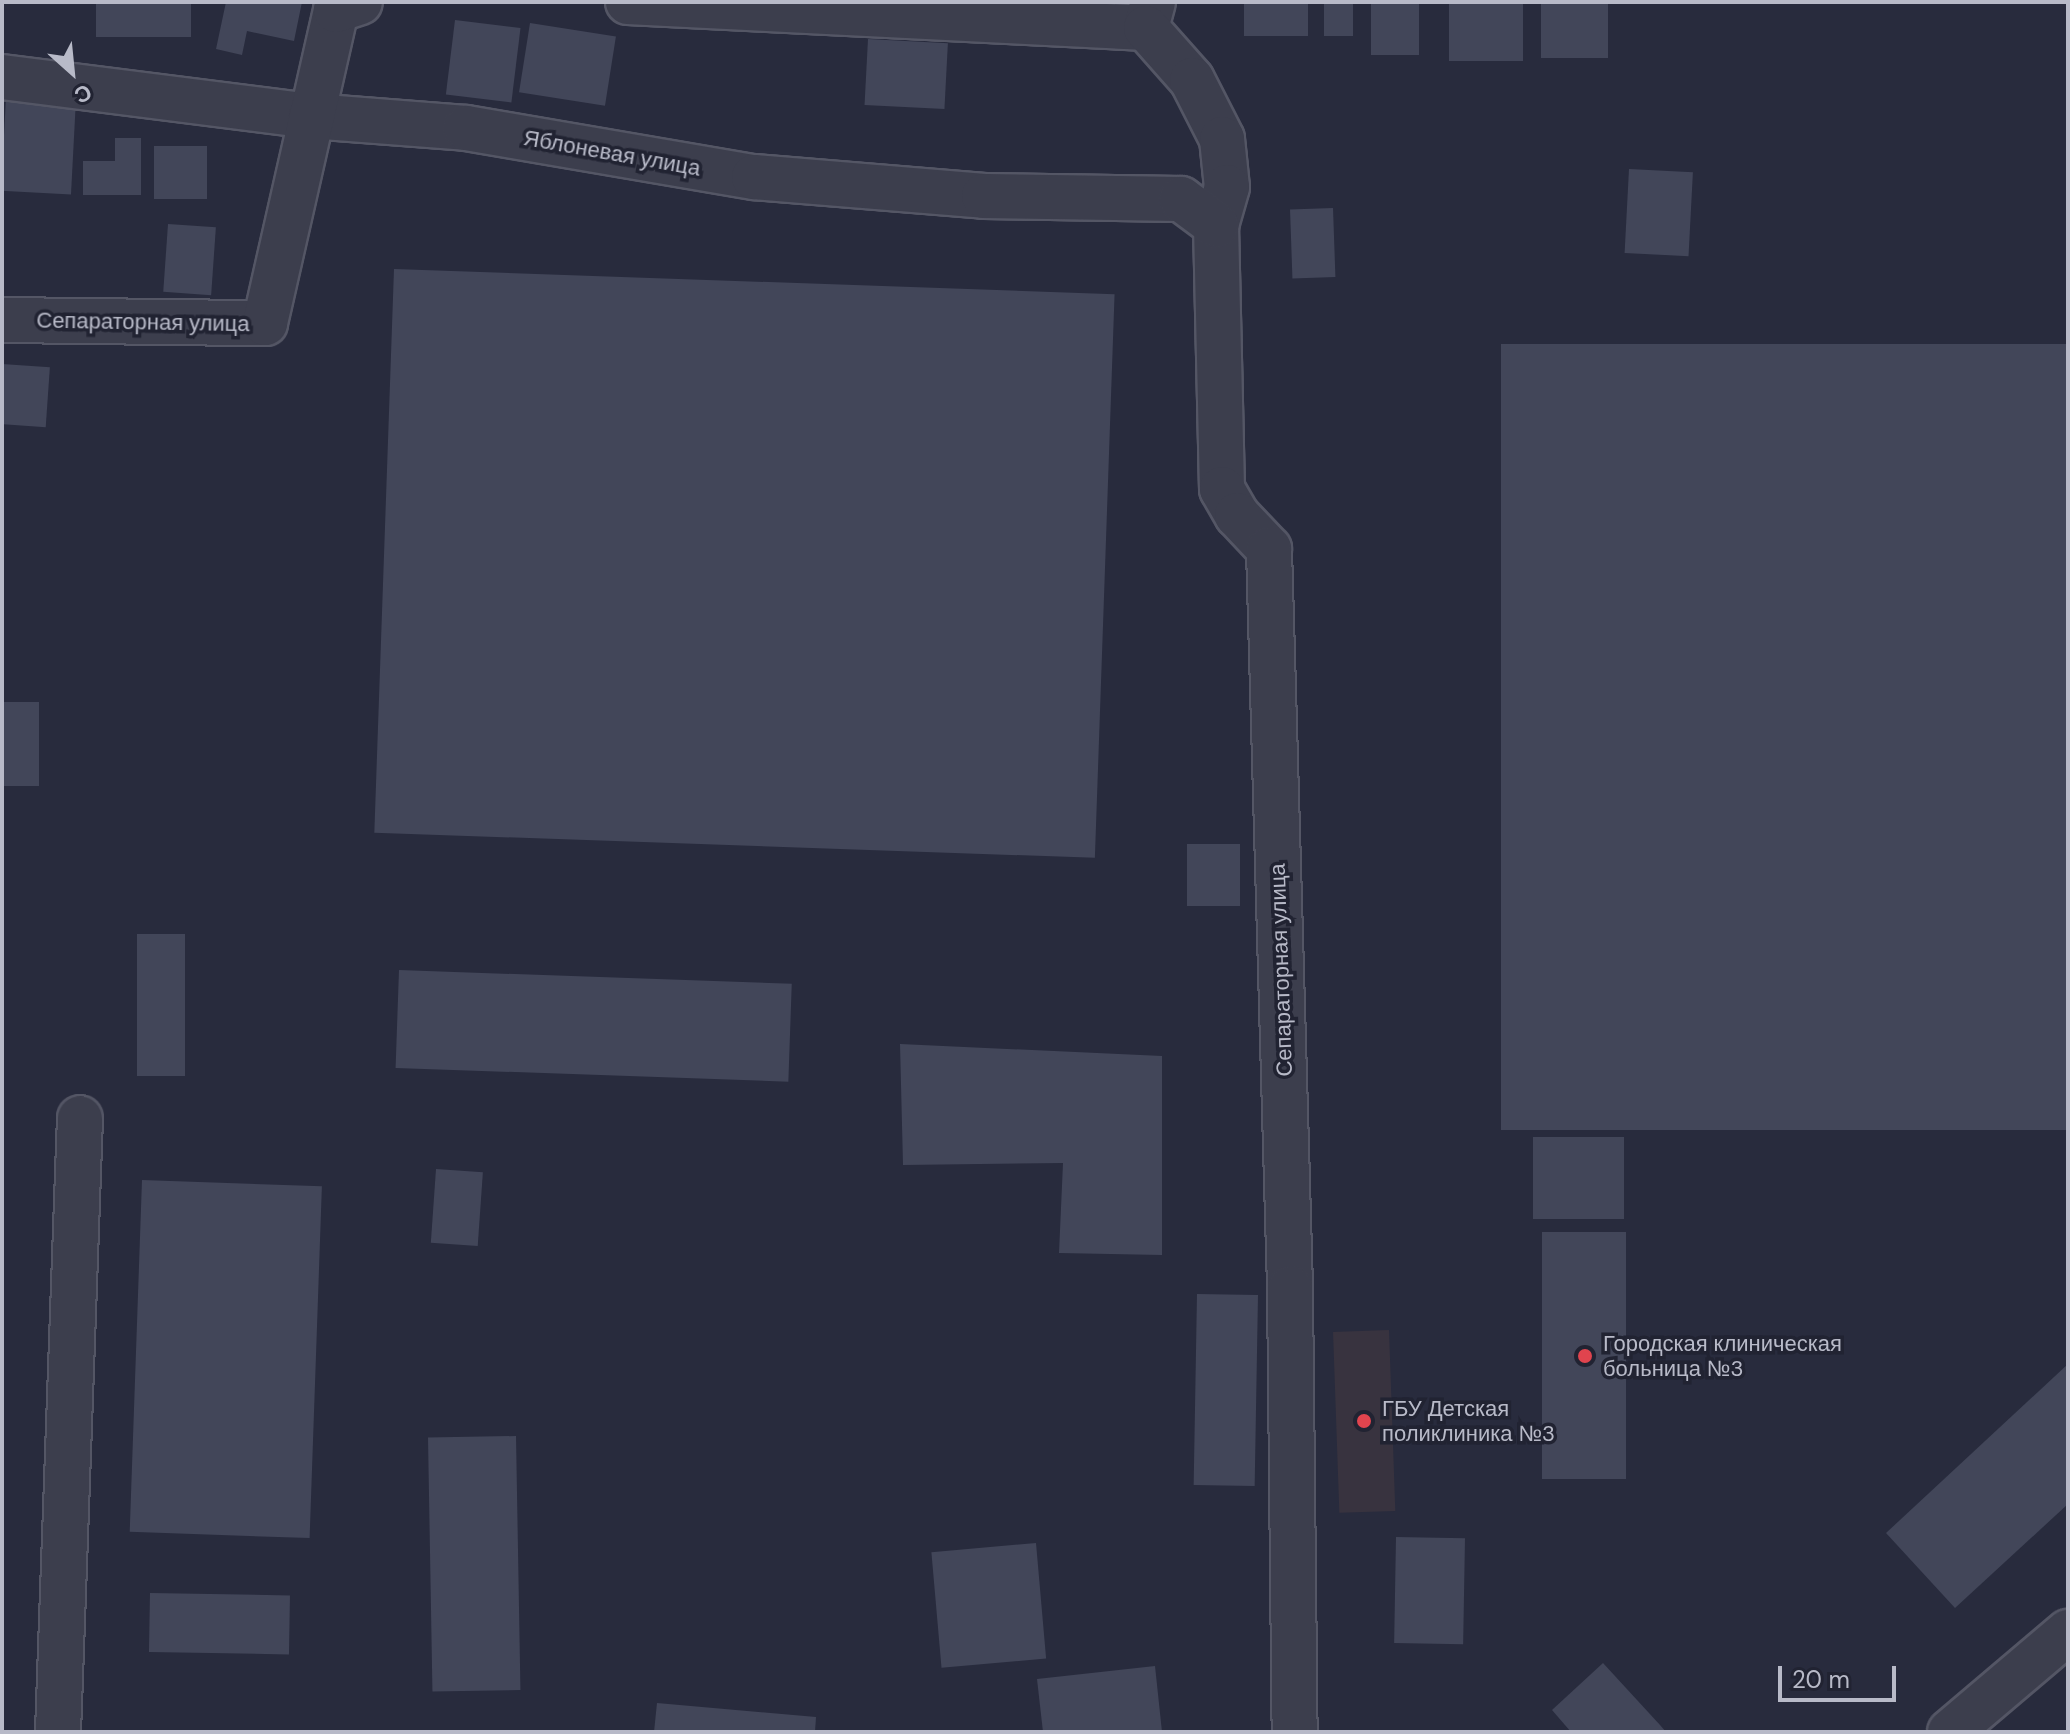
<!DOCTYPE html>
<meta charset="utf-8">
<style>
body{margin:0}
#map{position:relative;width:2070px;height:1734px;overflow:hidden;background:#282b3d;font-family:"DM Sans",sans-serif}
div>[style]{position:absolute}
.medical>*{inset:0;background:#38333f;transform-origin:0 0}
.building>*{inset:0;background:#424659;transform-origin:0 0}
.roads{filter:drop-shadow(2px 0 #545665) drop-shadow(-2px 0 #545665) drop-shadow(0 2px #545665) drop-shadow(0 -2px #545665)}
.minor>*{height:44px;margin:-22px;padding:0 22px;transform-origin:22px;border-radius:22px;background:#3c3e4d}
.dots>*{width:22px;height:22px;translate:-50% -50%;box-sizing:border-box;border:4px solid #212332;border-radius:50%}
span{translate:-50% -50%;white-space:nowrap;text-align:center;line-height:1.15;-webkit-text-stroke:7px #212332;paint-order:stroke}
.street-label{font-size:22px;color:#b8bac8}
.poi-label{font-size:22px;color:#b8bac8}
.left{translate:0 -50%;text-align:left}
.frame{position:absolute;inset:0;border:4px solid #b8bac8;pointer-events:none}
.north{position:absolute;left:32px;top:32px;width:80px;height:80px;-webkit-text-stroke:6px #212332;paint-order:stroke;rotate:153deg;font-size:22px;font-weight:700;line-height:32px;text-align:center;color:#b8bac8}
.north::after{content:'';display:block;margin:auto;width:28px;height:36px;background:#b8bac8;clip-path:polygon(50% 0,100% 100%,50% 72%,0 100%)}
.scale{position:absolute;left:1778px;top:1666px;width:118px;height:36px;box-sizing:border-box;border:4px solid #b8bac8;border-top:0;padding-left:10px;font-size:24px;line-height:28px;white-space:nowrap;color:#b8bac8;-webkit-text-stroke:6px #212332;paint-order:stroke}
</style>
<div id="map">
<div class="medical">
<div style="left:1389px;top:1330px;width:181px;height:56px;rotate:88deg"></div>
</div>
<div class="building">
<div style="left:96px;top:2px;width:95px;height:35px"></div>
<div style="clip-path:polygon(226px 2px,302px 2px,294px 41px,247px 31px,242px 55px,216px 49px)"></div>
<div style="left:1244px;top:2px;width:64px;height:34px"></div>
<div style="left:1324px;top:2px;width:29px;height:34px"></div>
<div style="left:1371px;top:2px;width:48px;height:53px"></div>
<div style="left:1449px;top:2px;width:74px;height:59px"></div>
<div style="left:1541px;top:2px;width:67px;height:56px"></div>
<div style="left:455px;top:20px;width:66px;height:75px;rotate:7deg"></div>
<div style="left:530px;top:23px;width:87px;height:70px;rotate:9deg"></div>
<div style="left:868px;top:39px;width:80px;height:66px;rotate:3deg"></div>
<div style="left:6px;top:97px;width:70px;height:94px;rotate:3deg"></div>
<div style="clip-path:polygon(115px 138px,141px 138px,141px 195px,83px 195px,83px 161px,115px 161px)"></div>
<div style="left:154px;top:146px;width:53px;height:53px"></div>
<div style="left:1629px;top:169px;width:64px;height:84px;rotate:3deg"></div>
<div style="left:1333px;top:208px;width:69px;height:43px;rotate:88deg"></div>
<div style="left:168px;top:224px;width:48px;height:68px;rotate:4deg"></div>
<div style="left:394px;top:269px;width:721px;height:564px;rotate:2deg"></div>
<div style="left:2068px;top:344px;width:786px;height:567px;rotate:90deg"></div>
<div style="left:2px;top:364px;width:48px;height:60px;rotate:4deg"></div>
<div style="left:2px;top:702px;width:37px;height:84px"></div>
<div style="left:1240px;top:844px;width:62px;height:53px;rotate:90deg"></div>
<div style="left:137px;top:934px;width:48px;height:142px"></div>
<div style="left:399px;top:970px;width:393px;height:98px;rotate:2deg"></div>
<div style="clip-path:polygon(900px 1044px,1162px 1056px,1162px 1255px,1059px 1253px,1063px 1163px,903px 1165px)"></div>
<div style="left:1533px;top:1137px;width:91px;height:82px"></div>
<div style="left:436px;top:1169px;width:47px;height:74px;rotate:4deg"></div>
<div style="left:142px;top:1180px;width:180px;height:352px;rotate:2deg"></div>
<div style="left:1626px;top:1232px;width:247px;height:84px;rotate:90deg"></div>
<div style="left:1197px;top:1294px;width:61px;height:191px;rotate:1deg"></div>
<div style="clip-path:polygon(2068px 1364px,2068px 1504px,1955px 1608px,1886px 1533px)"></div>
<div style="left:516px;top:1436px;width:254px;height:88px;rotate:89deg"></div>
<div style="left:1396px;top:1537px;width:69px;height:106px;rotate:1deg"></div>
<div style="left:1036px;top:1543px;width:116px;height:105px;rotate:85deg"></div>
<div style="left:150px;top:1593px;width:140px;height:59px;rotate:1deg"></div>
<div style="clip-path:polygon(1603px 1663px,1660px 1725px,1666px 1732px,1571px 1732px,1552px 1710px)"></div>
<div style="clip-path:polygon(1155px 1666px,1162px 1732px,1043px 1732px,1037px 1679px)"></div>
<div style="clip-path:polygon(657px 1703px,816px 1717px,815px 1732px,654px 1732px)"></div>
</div>
<div class="roads">
<div class="minor">
<div style="left:628px;top:2px;width:519px;rotate:2.87deg"></div>
<div style="left:1146px;top:28px;width:27px;rotate:-75deg"></div>
<div style="left:1146px;top:28px;width:69px;rotate:48.5deg"></div>
<div style="left:1192px;top:80px;width:66px;rotate:63deg"></div>
<div style="left:1222px;top:139px;width:48px;rotate:84.1deg"></div>
<div style="left:1227px;top:187px;width:40px;rotate:106deg"></div>
<div style="left:1216px;top:225px;width:264px;rotate:88.7deg"></div>
<div style="left:1222px;top:489px;width:30px;rotate:60deg"></div>
<div style="left:1237px;top:515px;width:47px;rotate:46.7deg"></div>
<div style="left:1269px;top:549px;width:739px;rotate:88.37deg"></div>
<div style="left:1290px;top:1288px;width:444px;rotate:89.4deg"></div>
<div style="left:2px;top:77px;width:311px;rotate:7.2deg"></div>
<div style="left:311px;top:116px;width:155px;rotate:4.4deg"></div>
<div style="left:466px;top:128px;width:292px;rotate:9.7deg"></div>
<div style="left:754px;top:177px;width:231px;rotate:4.7deg"></div>
<div style="left:984px;top:196px;width:197px;rotate:0.9deg"></div>
<div style="left:1181px;top:199px;width:44px;rotate:36.6deg"></div>
<div style="left:2px;top:320px;width:263px;rotate:0.7deg"></div>
<div style="left:265px;top:323px;width:321px;rotate:-77.2deg"></div>
<div style="left:336px;top:10px;width:25px;rotate:-18deg"></div>
<div style="left:58px;top:1732px;width:614px;rotate:-87.95deg"></div>
<div style="left:1950px;top:1732px;width:155px;rotate:-40.3deg"></div>
</div>
</div>
<div class="dots">
<div style="left:1585px;top:1356px;background:#e0444e"></div>
<div style="left:1364px;top:1421px;background:#e0444e"></div>
</div>
<div class="street-label">
<span style="left:612px;top:153px;rotate:10deg">Яблоневая улица</span>
<span style="left:143px;top:322px;rotate:1deg">Сепараторная улица</span>
<span style="left:1281px;top:970px;rotate:-92deg">Сепараторная улица</span>
</div>
<div class="poi-label">
<span class="left" style="left:1603px;top:1356px">Городская клиническая<br>больница №3</span>
<span class="left" style="left:1382px;top:1421px">ГБУ Детская<br>поликлиника №3</span>
</div>
<div class="frame"></div>
<div class="north">С</div>
<div class="scale">20 m</div>
</div>
